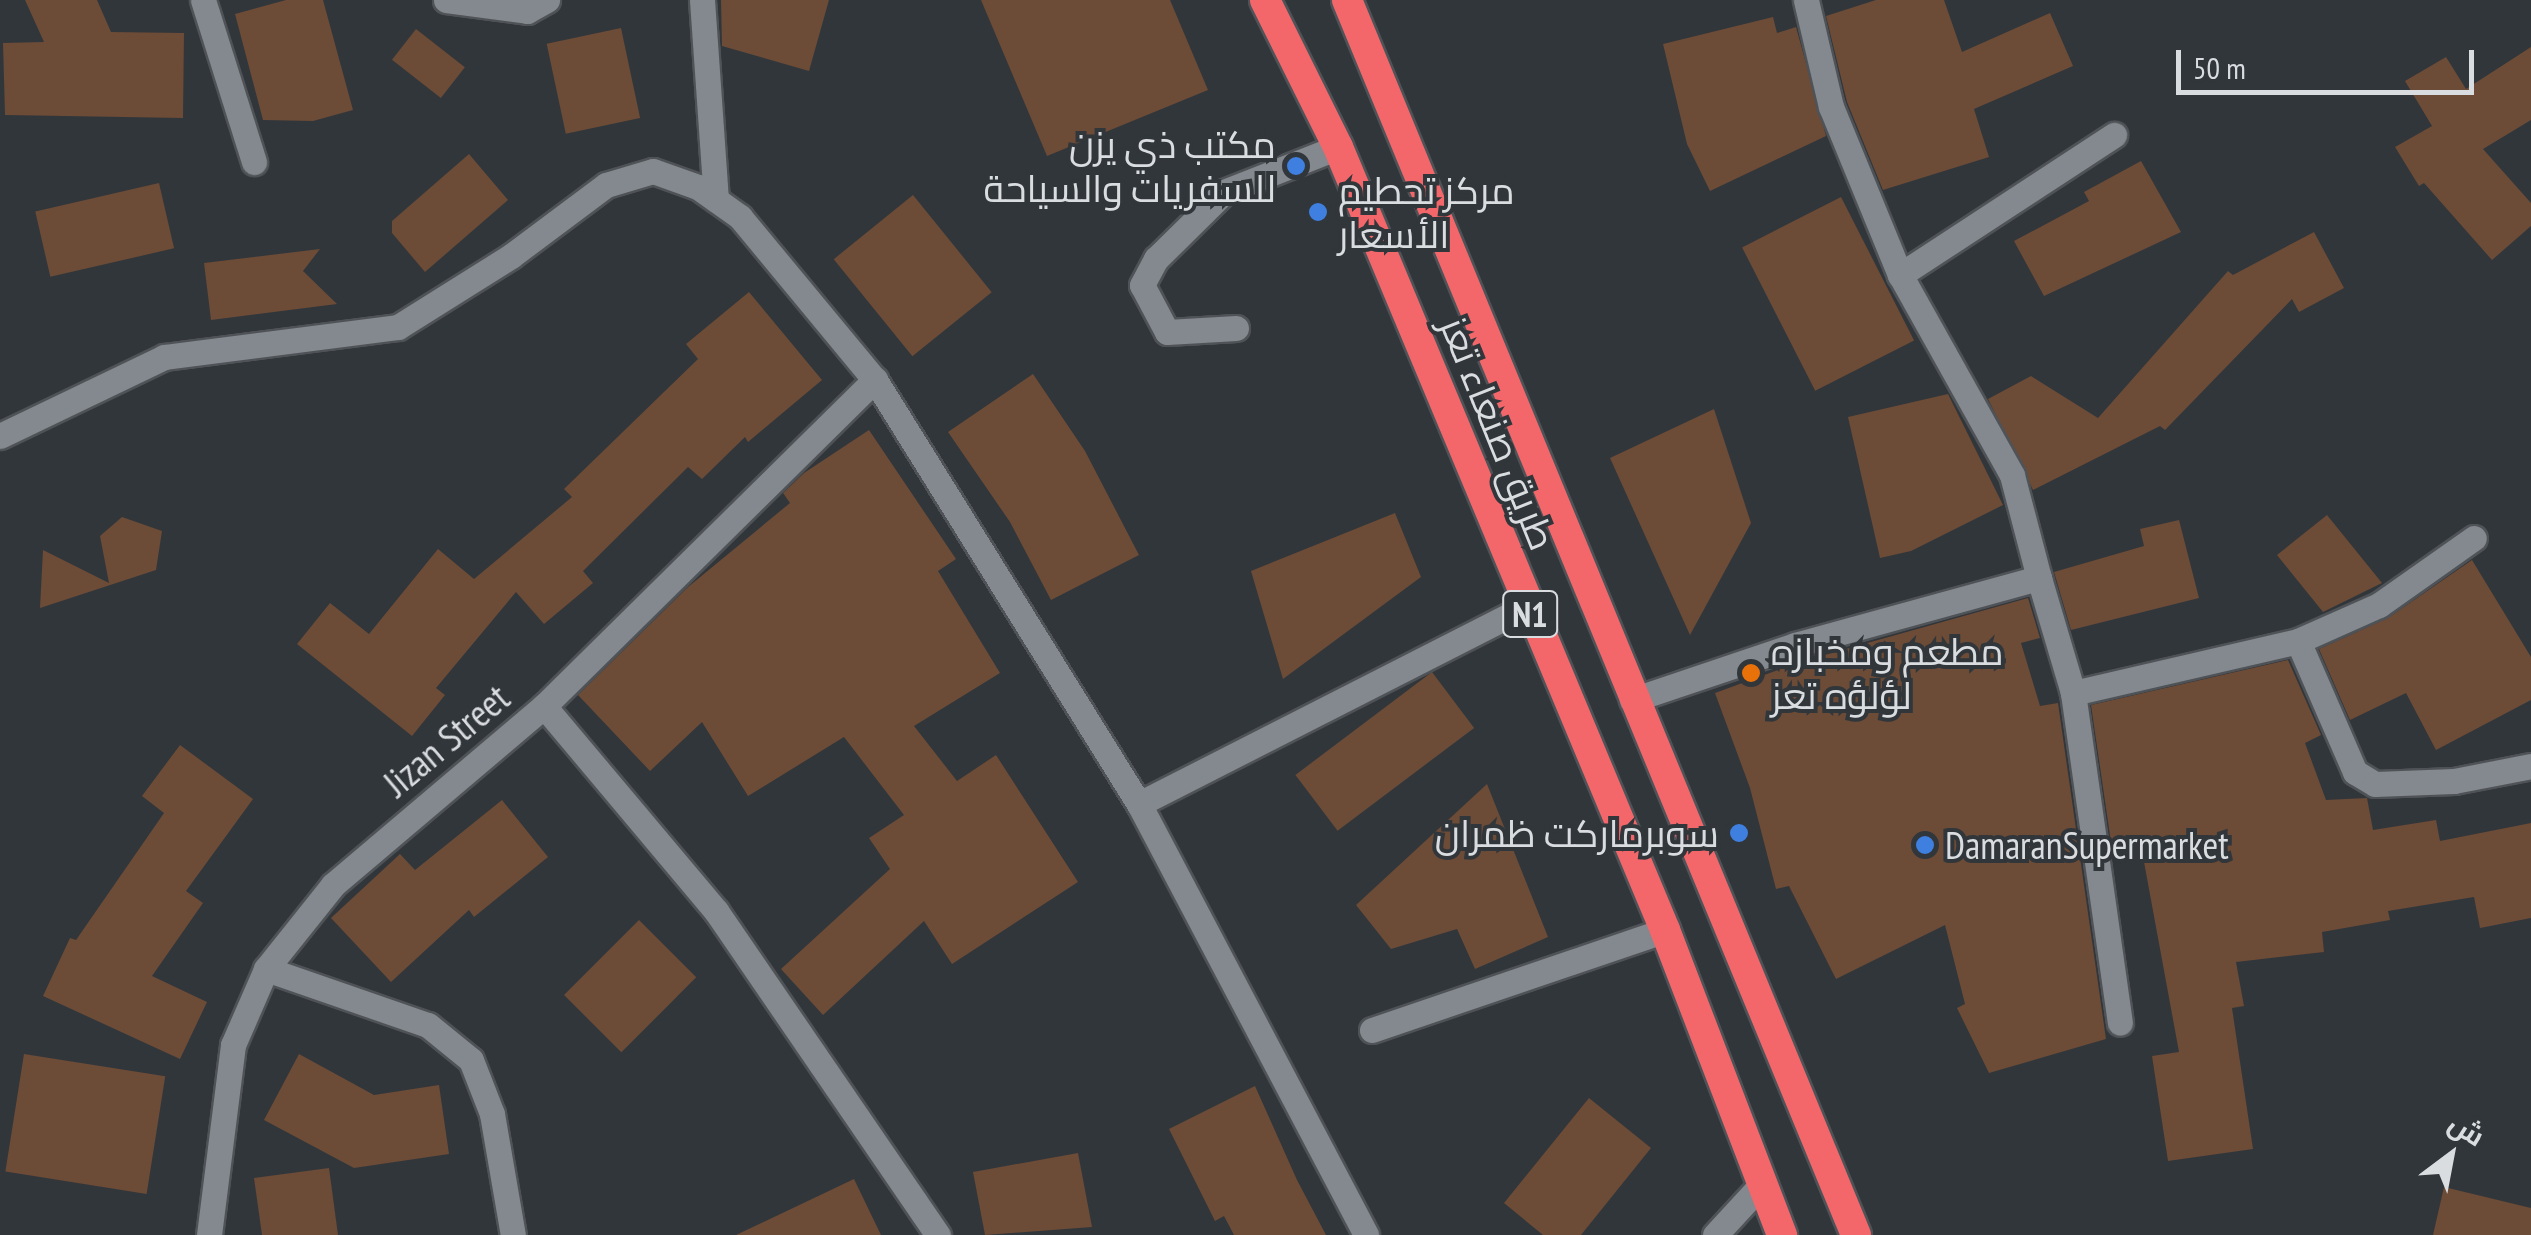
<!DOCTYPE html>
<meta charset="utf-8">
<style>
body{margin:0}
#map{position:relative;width:2531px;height:1235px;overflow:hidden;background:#31363b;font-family:"PT Sans Narrow",Cairo,sans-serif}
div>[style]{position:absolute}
.building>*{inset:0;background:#6c4b37;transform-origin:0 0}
.roads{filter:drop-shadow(2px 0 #4f5357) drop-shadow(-2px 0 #4f5357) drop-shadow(0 2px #4f5357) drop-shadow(0 -2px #4f5357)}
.minor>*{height:25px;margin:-12.5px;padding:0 12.5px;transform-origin:12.5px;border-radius:12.5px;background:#83898e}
.highway>*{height:30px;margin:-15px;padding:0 15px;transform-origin:15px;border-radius:15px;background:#f3676b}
.dots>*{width:28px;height:28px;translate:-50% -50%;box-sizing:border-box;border:5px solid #31363b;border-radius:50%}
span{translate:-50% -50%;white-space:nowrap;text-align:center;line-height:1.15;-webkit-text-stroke:8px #31363b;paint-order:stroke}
.shield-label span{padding:2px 8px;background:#31363b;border:2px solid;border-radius:8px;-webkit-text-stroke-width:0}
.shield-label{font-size:35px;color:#dadde0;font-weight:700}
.poi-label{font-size:38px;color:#dadde0}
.right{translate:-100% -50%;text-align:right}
.left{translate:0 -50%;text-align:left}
.street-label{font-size:38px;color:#dadde0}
.north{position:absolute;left:2401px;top:1105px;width:100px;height:100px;-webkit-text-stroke:8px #31363b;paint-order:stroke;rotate:32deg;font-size:28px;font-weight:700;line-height:40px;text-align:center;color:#dadde0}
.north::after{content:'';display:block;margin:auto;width:35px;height:45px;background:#dadde0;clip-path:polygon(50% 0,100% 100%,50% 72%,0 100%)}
.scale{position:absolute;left:2176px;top:50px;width:298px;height:45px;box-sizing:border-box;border:5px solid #dadde0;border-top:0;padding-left:12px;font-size:30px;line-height:35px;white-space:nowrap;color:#dadde0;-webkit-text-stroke:8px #31363b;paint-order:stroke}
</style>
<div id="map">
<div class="building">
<div style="clip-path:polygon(25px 0,97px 0,111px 32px,184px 33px,183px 118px,5px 115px,3px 43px,44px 42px)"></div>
<div style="clip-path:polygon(286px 0,323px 0,353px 110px,313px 121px,263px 120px,235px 14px)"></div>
<div style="clip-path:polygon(721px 0,829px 0,809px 71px,722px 46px)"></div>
<div style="clip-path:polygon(981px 0,1170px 0,1208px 90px,1047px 156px)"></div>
<div style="clip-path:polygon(1876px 0,1944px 0,1962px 52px,2050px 13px,2073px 66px,1974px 109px,1989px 157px,1883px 190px,1847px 102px,1826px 16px)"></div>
<div style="clip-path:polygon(1773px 17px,1777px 33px,1796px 27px,1826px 136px,1710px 191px,1687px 144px,1663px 44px)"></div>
<div style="left:621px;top:28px;width:92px;height:76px;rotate:78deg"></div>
<div style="left:416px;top:29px;width:62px;height:39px;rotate:38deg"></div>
<div style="clip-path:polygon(2531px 47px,2531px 120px,2483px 149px,2531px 203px,2531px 226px,2492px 260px,2424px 183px,2419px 186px,2395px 147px,2432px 126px,2405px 81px,2446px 57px,2466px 89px)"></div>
<div style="clip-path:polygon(469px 154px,508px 200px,425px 272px,392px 233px,392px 221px)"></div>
<div style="clip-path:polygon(2141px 161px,2181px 232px,2044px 296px,2014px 241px,2089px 201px,2084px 192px)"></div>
<div style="left:159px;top:183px;width:67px;height:127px;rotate:77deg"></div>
<div style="left:913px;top:195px;width:125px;height:102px;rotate:51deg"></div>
<div style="left:1841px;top:197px;width:161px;height:111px;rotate:63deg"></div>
<div style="clip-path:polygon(2314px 232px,2344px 288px,2299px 312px,2292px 299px,2165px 430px,2160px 426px,2033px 490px,1988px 399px,2031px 376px,2098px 418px,2228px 271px,2233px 275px)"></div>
<div style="clip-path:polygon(320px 249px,303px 271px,337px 304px,211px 320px,204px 263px)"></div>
<div style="clip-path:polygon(749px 292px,822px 380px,748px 442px,745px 437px,702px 479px,688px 467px,583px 571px,593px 583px,544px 624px,516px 592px,436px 688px,445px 695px,412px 736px,297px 644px,330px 603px,369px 634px,438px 549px,474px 579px,572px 497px,564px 489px,698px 359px,686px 344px)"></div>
<div style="clip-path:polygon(1033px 374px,1085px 451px,1139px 555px,1051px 600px,1010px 522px,948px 432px)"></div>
<div style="clip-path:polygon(1948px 394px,2003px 505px,1911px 551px,1880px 558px,1848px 417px)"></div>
<div style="clip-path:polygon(1714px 409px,1751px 523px,1690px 635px,1610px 458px)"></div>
<div style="clip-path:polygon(869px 430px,956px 559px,938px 571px,1000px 673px,914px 726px,957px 781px,996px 755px,1078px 882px,952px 964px,924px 921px,823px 1015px,781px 969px,890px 869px,869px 838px,904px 815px,844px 737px,748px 796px,702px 722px,650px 771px,578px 695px,688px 587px,790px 503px,783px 493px,804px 473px)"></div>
<div style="clip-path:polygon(1395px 513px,1421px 577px,1283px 679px,1251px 571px)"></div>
<div style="clip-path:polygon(2327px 515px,2382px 583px,2323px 612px,2277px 555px)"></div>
<div style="clip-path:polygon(122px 517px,162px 531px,156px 570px,40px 608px,43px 550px,109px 583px,100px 536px)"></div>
<div style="clip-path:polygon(2179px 520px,2199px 598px,2071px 630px,2054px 572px,2144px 546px,2140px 529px)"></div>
<div style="clip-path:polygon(2472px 560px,2531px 657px,2531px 700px,2436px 750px,2406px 693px,2350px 720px,2319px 649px,2388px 618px)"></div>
<div style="clip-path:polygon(2028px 598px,2040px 638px,2021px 643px,2040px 706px,2058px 703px,2106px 1039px,1989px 1073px,1957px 1008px,1965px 1004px,1945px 925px,1836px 979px,1789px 886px,1776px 889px,1750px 788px,1715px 693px,1803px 661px)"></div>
<div style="clip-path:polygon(2288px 660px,2321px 735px,2305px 743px,2326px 800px,2367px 798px,2373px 830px,2436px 820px,2440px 841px,2531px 823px,2531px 918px,2480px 928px,2474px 897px,2388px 911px,2390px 920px,2322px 932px,2324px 952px,2236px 962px,2244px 1006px,2232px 1008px,2253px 1149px,2168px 1161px,2152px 1056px,2179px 1052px,2142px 851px,2113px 856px,2091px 705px)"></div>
<div style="left:1432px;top:672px;width:70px;height:171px;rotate:53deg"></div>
<div style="clip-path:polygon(180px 745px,253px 799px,186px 891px,203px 903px,152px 976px,207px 1002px,180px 1059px,43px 996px,70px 938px,76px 940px,164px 813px,142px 796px)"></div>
<div style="clip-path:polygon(1487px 784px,1548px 937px,1475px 969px,1457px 929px,1391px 949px,1356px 905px)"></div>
<div style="clip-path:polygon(502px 800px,548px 857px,474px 917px,469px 910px,391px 982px,331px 918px,400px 854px,415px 870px)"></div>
<div style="left:639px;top:920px;width:81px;height:106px;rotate:45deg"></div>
<div style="left:24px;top:1054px;width:143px;height:119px;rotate:9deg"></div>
<div style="clip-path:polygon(299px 1054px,374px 1095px,439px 1085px,449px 1154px,354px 1168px,264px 1120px)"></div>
<div style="clip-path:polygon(1255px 1086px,1297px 1180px,1326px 1235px,1234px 1235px,1224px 1216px,1215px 1221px,1169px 1129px)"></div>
<div style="clip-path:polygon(1589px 1098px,1651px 1148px,1581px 1235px,1543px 1235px,1504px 1203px)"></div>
<div style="clip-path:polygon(1078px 1153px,1092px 1227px,985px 1235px,973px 1172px)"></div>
<div style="clip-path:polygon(329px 1168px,338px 1235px,262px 1235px,254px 1178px)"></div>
<div style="clip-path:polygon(854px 1179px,881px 1235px,736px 1235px)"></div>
<div style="clip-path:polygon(2444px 1187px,2531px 1208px,2531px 1235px,2433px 1235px)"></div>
</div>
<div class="roads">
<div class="minor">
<div style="left:203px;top:0;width:170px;rotate:72.5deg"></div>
<div style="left:446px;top:0;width:82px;rotate:7.7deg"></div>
<div style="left:527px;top:11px;width:23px;rotate:-29deg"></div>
<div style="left:702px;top:0;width:200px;rotate:86deg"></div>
<div style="left:1900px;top:275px;width:256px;rotate:-33.2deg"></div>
<div style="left:1236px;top:328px;width:69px;rotate:176.7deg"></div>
<div style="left:1167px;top:332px;width:53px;rotate:-118deg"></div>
<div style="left:1142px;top:285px;width:30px;rotate:-62deg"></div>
<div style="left:1156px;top:259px;width:95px;rotate:-44.6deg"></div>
<div style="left:1224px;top:192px;width:123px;rotate:-21.5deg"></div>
<div style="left:0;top:436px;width:182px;rotate:-25.7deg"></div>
<div style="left:164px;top:357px;width:236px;rotate:-7.3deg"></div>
<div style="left:398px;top:327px;width:133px;rotate:-32.1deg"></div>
<div style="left:511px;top:256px;width:119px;rotate:-36.8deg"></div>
<div style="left:606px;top:185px;width:49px;rotate:-16.6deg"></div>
<div style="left:653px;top:171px;width:48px;rotate:19.6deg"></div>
<div style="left:698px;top:187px;width:52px;rotate:35.5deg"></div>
<div style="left:740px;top:217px;width:212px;rotate:50.4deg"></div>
<div style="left:875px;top:380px;width:499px;rotate:58.1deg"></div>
<div style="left:1139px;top:804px;width:487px;rotate:62.2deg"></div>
<div style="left:2039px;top:578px;width:120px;rotate:73.5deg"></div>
<div style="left:2073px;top:693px;width:333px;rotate:81.9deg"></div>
<div style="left:2298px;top:641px;width:143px;rotate:66.5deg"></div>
<div style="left:2355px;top:772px;width:23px;rotate:31deg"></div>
<div style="left:2375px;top:784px;width:79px;rotate:-2.2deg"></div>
<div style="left:2454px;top:781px;width:78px;rotate:-11deg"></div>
<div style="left:2073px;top:693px;width:231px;rotate:-13deg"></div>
<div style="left:2298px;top:641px;width:89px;rotate:-24deg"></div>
<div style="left:2379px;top:605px;width:116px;rotate:-35.2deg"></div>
<div style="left:1632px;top:700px;width:172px;rotate:-18.6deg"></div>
<div style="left:1795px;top:645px;width:253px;rotate:-15.4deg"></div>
<div style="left:2039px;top:578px;width:106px;rotate:-104.7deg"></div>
<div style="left:2012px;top:475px;width:229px;rotate:-119.2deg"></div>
<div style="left:1900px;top:275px;width:182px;rotate:-112.3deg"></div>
<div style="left:1831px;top:107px;width:110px;rotate:-103.2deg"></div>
<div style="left:544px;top:706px;width:268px;rotate:50deg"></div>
<div style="left:716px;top:911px;width:393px;rotate:55.6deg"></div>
<div style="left:1139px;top:804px;width:436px;rotate:-27deg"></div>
<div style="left:266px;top:969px;width:171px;rotate:19.1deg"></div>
<div style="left:428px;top:1025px;width:55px;rotate:39.1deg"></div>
<div style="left:471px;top:1060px;width:58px;rotate:68.7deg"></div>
<div style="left:492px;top:1114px;width:123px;rotate:80.2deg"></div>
<div style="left:1372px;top:1030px;width:310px;rotate:-18.8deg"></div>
<div style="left:209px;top:1235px;width:192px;rotate:-82.8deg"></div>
<div style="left:233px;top:1045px;width:83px;rotate:-66.5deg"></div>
<div style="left:266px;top:969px;width:107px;rotate:-51.4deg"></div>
<div style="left:333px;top:885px;width:277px;rotate:-40.3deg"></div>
<div style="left:544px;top:706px;width:465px;rotate:-44.6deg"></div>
<div style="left:1715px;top:1235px;width:67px;rotate:-47.4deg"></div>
</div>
<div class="highway">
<div style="left:1265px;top:0;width:164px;rotate:63.6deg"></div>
<div style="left:1338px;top:147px;width:849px;rotate:67.33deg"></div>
<div style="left:1665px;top:930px;width:327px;rotate:69deg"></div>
<div style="left:1347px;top:0;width:1336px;rotate:67.6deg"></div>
</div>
</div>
<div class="dots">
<div style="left:1296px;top:166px;background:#3f7fe0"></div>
<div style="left:1318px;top:212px;background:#3f7fe0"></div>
<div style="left:1751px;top:673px;background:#e8710a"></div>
<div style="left:1739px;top:833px;background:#3f7fe0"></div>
<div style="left:1925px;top:845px;background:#3f7fe0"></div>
</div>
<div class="shield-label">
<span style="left:1530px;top:614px">N1</span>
</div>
<div class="poi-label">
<span class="right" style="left:1276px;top:166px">مكتب ذي يزن<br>للسفريات والسياحة</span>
<span class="left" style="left:1338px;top:212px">مركز تحطيم<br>الأسعار</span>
<span class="left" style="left:1771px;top:673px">مطعم ومخبازه<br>لؤلؤه تعز</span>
<span class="right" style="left:1719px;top:833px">سوبرماركت ظمران</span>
<span class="left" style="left:1945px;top:845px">DamaranSupermarket</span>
</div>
<div class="street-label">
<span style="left:1499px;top:433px;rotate:68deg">طريق صنعاء تعز</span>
<span style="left:446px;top:740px;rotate:-40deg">Jizan Street</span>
</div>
<div class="north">ش</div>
<div class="scale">50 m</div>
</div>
